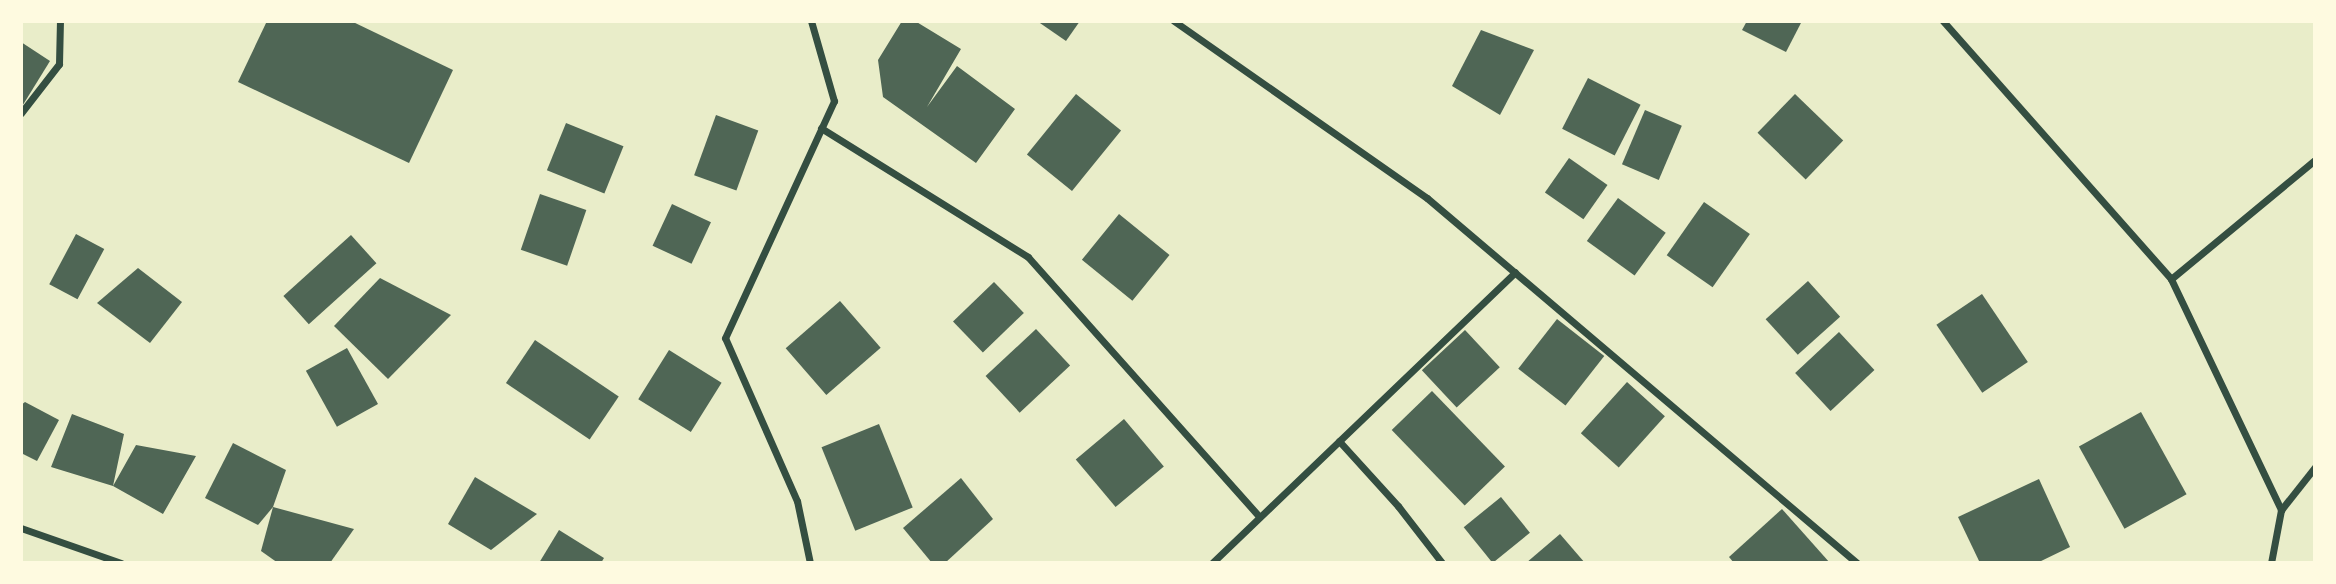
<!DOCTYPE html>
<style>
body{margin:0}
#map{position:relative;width:2336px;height:584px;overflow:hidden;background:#e9edc9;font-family:"Work Sans",sans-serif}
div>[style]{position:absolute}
.building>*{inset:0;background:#4f6655;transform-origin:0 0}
.minor>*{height:7px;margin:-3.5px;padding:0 3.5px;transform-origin:3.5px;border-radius:3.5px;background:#344e41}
span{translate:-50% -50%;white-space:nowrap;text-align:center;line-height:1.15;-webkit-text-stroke:6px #fefae0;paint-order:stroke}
.frame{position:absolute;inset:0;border:23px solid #fefae0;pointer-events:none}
</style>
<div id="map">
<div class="building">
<div style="clip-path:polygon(267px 21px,351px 21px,453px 70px,409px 163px,238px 82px)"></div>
<div style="clip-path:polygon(902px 21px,915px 21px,961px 49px,927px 107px,957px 66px,1015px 109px,976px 163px,883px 97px,878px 60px)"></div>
<div style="clip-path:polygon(1037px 21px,1080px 21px,1066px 41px)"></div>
<div style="clip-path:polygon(1747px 21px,1802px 21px,1786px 52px,1742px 30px)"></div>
<div style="clip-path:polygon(1481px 30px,1534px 50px,1500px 115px,1452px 86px)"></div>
<div style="clip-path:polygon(21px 42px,50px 61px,21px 108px)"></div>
<div style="left:1588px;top:78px;width:59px;height:57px;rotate:27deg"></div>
<div style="left:1076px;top:94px;width:58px;height:78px;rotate:39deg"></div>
<div style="left:1795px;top:94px;width:67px;height:54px;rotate:44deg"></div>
<div style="left:1645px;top:110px;width:40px;height:59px;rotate:23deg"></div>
<div style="left:716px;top:115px;width:45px;height:64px;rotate:20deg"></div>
<div style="left:566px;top:123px;width:62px;height:51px;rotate:22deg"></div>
<div style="left:1569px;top:158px;width:47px;height:42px;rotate:35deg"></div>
<div style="left:540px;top:194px;width:49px;height:59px;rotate:19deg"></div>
<div style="left:1618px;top:198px;width:59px;height:53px;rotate:36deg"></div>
<div style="left:1704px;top:202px;width:56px;height:65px;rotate:35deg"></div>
<div style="left:672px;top:204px;width:43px;height:46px;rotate:25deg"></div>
<div style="left:1119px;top:214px;width:65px;height:59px;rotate:39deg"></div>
<div style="left:76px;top:234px;width:32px;height:57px;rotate:28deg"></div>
<div style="left:351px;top:235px;width:38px;height:91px;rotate:48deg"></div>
<div style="clip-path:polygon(138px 268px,182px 302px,150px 343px,97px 303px)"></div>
<div style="clip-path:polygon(380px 278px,451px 315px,388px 379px,334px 326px)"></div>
<div style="left:1808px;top:281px;width:48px;height:57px;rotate:48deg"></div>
<div style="left:994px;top:282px;width:43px;height:57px;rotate:46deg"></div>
<div style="left:1982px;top:294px;width:82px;height:55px;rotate:56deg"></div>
<div style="left:840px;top:301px;width:62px;height:72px;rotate:49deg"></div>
<div style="left:1557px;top:319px;width:60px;height:63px;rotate:38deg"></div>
<div style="left:1036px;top:329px;width:50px;height:69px;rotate:47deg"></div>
<div style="left:1465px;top:330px;width:51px;height:59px;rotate:47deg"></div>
<div style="left:1839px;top:332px;width:52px;height:60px;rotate:47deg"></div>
<div style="left:535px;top:340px;width:101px;height:52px;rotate:34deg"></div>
<div style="left:347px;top:348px;width:64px;height:47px;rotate:61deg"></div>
<div style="left:669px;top:350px;width:62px;height:58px;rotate:32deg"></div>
<div style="left:1627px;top:382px;width:51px;height:69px;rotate:42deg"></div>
<div style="left:1432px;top:391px;width:105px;height:56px;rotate:46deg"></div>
<div style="clip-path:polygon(25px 402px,59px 420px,37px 461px,21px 453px,21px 405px)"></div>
<div style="left:2141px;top:412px;width:94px;height:71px;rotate:61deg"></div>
<div style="clip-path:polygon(72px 414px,124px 434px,113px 486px,136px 445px,196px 456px,163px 514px,113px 486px,51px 467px)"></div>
<div style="left:1124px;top:419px;width:62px;height:63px;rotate:50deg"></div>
<div style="left:879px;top:424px;width:90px;height:62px;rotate:68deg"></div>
<div style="clip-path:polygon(233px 443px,286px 470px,273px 507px,258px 525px,205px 498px)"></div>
<div style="clip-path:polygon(475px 477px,537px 514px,491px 550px,448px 524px)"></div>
<div style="clip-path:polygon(961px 478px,993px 519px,945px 563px,932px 563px,903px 528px)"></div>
<div style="clip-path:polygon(2039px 479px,2070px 547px,2037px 563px,1980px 563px,1958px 517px)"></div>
<div style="left:1501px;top:497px;width:46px;height:48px;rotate:51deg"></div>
<div style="clip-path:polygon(273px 507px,354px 529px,330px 563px,278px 563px,261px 551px)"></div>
<div style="clip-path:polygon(1782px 509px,1830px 563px,1734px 563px,1729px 557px)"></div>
<div style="clip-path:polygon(559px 530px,604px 558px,601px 563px,539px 563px)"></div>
<div style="clip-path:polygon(1560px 534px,1585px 563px,1526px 563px)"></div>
</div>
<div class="minor">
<div style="left:1174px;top:21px;width:309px;rotate:35deg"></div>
<div style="left:1427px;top:198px;width:564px;rotate:40.33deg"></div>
<div style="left:1943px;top:21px;width:344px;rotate:48.5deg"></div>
<div style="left:2171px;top:279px;width:256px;rotate:64.5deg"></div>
<div style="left:2281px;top:510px;width:54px;rotate:100.7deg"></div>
<div style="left:21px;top:113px;width:62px;rotate:-52.2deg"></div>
<div style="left:59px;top:64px;width:43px;rotate:-88.7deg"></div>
<div style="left:821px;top:128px;width:244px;rotate:31.9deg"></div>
<div style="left:1028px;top:257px;width:348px;rotate:48.3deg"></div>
<div style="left:2171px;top:279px;width:187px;rotate:-39.6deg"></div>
<div style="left:1339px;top:441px;width:88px;rotate:47.8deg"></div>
<div style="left:1398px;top:506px;width:72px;rotate:52.3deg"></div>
<div style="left:2281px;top:510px;width:55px;rotate:-51.7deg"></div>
<div style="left:21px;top:528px;width:106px;rotate:19.3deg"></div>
<div style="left:810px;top:563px;width:63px;rotate:-101.8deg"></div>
<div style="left:797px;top:501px;width:178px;rotate:-113.8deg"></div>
<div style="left:725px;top:338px;width:261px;rotate:-65.3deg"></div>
<div style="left:834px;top:101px;width:83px;rotate:-106deg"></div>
<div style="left:1212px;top:563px;width:420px;rotate:-43.8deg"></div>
</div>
<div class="frame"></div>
</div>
